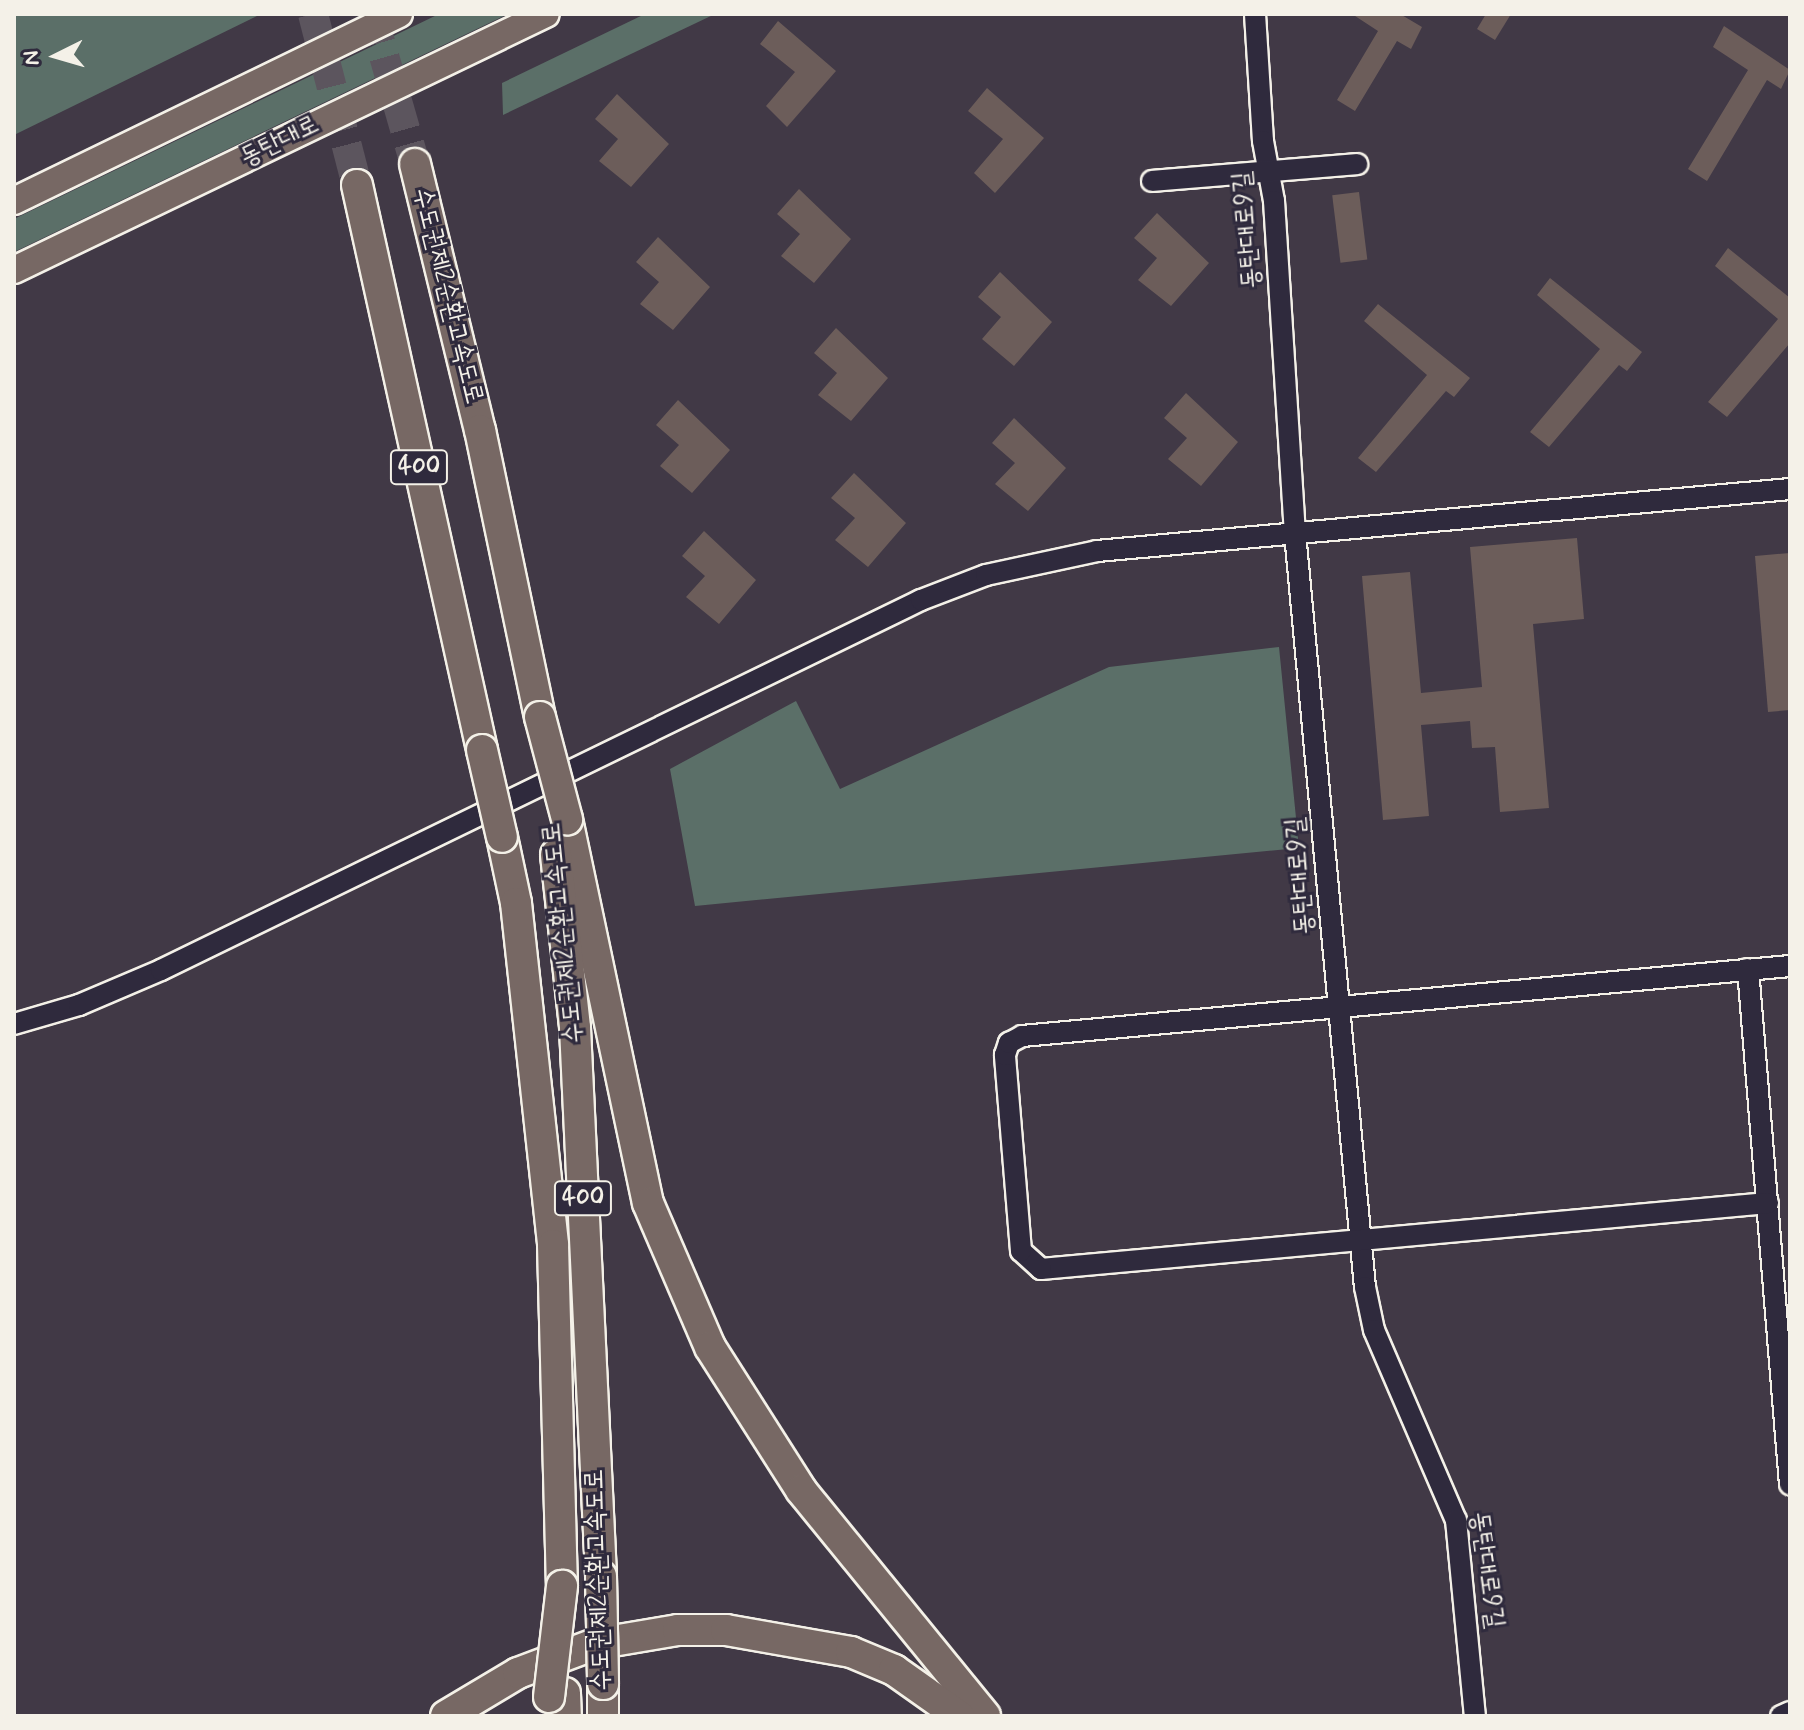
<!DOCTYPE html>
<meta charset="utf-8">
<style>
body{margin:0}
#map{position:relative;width:1804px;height:1730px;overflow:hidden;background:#413946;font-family:Mynerve,"Poor Story",sans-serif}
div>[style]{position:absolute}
.green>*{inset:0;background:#5b6f68}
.building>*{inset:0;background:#6c5d5a;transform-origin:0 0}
.highway-tunnel>*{height:30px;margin-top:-15px;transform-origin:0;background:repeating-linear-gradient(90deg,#5c555e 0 30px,transparent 0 45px)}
.roads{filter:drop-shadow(2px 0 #f4f1e8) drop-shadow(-2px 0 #f4f1e8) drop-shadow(0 2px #f4f1e8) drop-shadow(0 -2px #f4f1e8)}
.minor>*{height:20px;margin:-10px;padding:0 10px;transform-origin:10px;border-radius:10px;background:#2f2a3d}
.major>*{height:26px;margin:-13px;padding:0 13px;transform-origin:13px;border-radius:13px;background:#776864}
.highway>*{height:30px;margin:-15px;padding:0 15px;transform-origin:15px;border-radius:15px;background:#776864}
.bridges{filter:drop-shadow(2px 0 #f4f1e8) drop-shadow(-2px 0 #f4f1e8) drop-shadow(0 2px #f4f1e8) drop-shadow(0 -2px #f4f1e8)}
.highway-bridge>*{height:30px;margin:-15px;padding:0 15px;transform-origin:15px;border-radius:15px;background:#776864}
span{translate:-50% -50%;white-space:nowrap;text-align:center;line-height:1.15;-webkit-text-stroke:6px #2f2a3d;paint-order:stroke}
.shield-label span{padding:2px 6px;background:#2f2a3d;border:2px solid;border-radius:6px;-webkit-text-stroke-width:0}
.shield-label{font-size:24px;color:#f4f1e8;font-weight:700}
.street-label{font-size:26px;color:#f4f1e8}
.frame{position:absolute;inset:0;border:16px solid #f4f1e8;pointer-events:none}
.north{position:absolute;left:16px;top:16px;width:80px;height:80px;-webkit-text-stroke:6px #2f2a3d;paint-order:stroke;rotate:265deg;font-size:22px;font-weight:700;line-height:32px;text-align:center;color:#f4f1e8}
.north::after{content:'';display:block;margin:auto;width:28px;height:36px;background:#f4f1e8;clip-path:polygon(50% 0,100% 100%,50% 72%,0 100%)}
</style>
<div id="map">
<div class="green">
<div style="clip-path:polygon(14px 14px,261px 14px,14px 135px)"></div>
<div style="clip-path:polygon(439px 14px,508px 14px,14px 252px,14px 219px)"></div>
<div style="clip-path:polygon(645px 14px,715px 14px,503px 115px,502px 83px)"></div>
<div style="clip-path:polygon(1279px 647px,1299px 848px,695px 906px,670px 769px,796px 701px,840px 789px,1109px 667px)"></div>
</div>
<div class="building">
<div style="clip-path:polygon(1352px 14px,1400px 14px,1422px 27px,1411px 49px,1397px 41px,1355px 111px,1337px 100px,1378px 31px)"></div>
<div style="clip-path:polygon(1486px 14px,1511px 14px,1495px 40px,1477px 29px)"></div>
<div style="clip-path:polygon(778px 21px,836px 71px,787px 127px,766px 106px,795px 72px,760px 44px)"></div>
<div style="clip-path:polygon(1724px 26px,1790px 70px,1781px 89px,1767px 80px,1707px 181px,1688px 169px,1748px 70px,1713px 47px)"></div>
<div style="clip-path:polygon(987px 88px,1044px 138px,995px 193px,974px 173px,1003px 139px,968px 111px)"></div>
<div style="clip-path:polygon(617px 94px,669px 144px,631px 187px,599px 161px,618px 139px,595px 119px)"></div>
<div style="clip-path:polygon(799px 189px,851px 239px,814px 283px,781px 256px,800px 234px,777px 214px)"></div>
<div style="left:1359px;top:192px;width:68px;height:27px;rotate:83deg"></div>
<div style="clip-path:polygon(1157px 213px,1209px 263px,1171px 306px,1138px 280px,1157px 258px,1134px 238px)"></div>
<div style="clip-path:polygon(658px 237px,710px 287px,673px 330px,640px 304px,659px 282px,636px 262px)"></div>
<div style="clip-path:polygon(1728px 248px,1790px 298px,1790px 343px,1727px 417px,1708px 402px,1778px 319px,1715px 266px)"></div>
<div style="clip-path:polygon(1000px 272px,1052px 322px,1014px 366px,982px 339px,1001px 317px,978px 297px)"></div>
<div style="clip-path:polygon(1550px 278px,1642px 352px,1627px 371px,1619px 365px,1549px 447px,1530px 432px,1600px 349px,1537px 295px)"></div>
<div style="clip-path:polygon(1378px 304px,1470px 378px,1454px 397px,1446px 391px,1376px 472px,1358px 458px,1427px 375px,1364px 321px)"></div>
<div style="clip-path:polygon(836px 328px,888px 378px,851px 421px,818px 395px,837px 373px,814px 353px)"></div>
<div style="clip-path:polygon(1186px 393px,1238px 442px,1201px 486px,1168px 459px,1187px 438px,1164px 418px)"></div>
<div style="clip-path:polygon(678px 400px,730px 450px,692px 493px,660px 466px,679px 445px,656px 425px)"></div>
<div style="clip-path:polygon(1014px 418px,1066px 468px,1028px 511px,995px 484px,1015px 463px,992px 443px)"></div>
<div style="clip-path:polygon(854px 473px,906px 523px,868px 567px,835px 540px,855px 518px,831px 498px)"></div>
<div style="clip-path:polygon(704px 531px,756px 580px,719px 624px,686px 597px,705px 576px,682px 556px)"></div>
<div style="clip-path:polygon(1577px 538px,1584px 619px,1533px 624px,1549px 808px,1500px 812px,1495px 747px,1472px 748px,1470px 721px,1421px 725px,1429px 816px,1383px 820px,1362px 576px,1410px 572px,1421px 693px,1482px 687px,1470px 547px)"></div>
<div style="clip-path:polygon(1790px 553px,1790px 710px,1768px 712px,1755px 556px)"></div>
</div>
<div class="highway-tunnel">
<div style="left:313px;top:14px;width:177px;rotate:75.6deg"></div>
<div style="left:372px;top:14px;width:156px;rotate:74deg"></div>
</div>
<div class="roads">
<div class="minor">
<div style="left:1255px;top:14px;width:127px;rotate:86.4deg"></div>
<div style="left:1263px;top:141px;width:61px;rotate:79.6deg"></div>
<div style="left:1274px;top:201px;width:333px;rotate:86.4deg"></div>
<div style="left:1295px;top:533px;width:757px;rotate:84.7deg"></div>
<div style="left:1365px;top:1287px;width:44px;rotate:78.2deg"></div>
<div style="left:1374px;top:1330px;width:207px;rotate:66.7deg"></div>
<div style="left:1456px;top:1520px;width:197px;rotate:84.5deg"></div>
<div style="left:1152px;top:181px;width:206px;rotate:-4.7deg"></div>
<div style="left:1748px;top:969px;width:517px;rotate:85.34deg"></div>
<div style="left:14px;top:1024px;width:68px;rotate:-16.3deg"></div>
<div style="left:79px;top:1005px;width:89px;rotate:-23.1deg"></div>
<div style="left:161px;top:970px;width:845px;rotate:-25.96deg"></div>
<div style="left:921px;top:600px;width:70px;rotate:-21deg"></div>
<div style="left:986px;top:575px;width:114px;rotate:-12.2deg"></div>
<div style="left:1097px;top:551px;width:696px;rotate:-5.11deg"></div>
<div style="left:1768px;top:1203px;width:730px;rotate:174.81deg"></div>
<div style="left:1041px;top:1269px;width:27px;rotate:-138deg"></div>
<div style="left:1021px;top:1251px;width:197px;rotate:-94.7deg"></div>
<div style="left:1005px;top:1055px;width:13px;rotate:-72deg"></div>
<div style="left:1009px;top:1043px;width:15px;rotate:-28deg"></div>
<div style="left:1022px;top:1036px;width:771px;rotate:-5.21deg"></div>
<div style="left:1781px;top:1716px;width:10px;rotate:-24deg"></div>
</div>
<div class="major">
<div style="left:14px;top:201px;width:428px;rotate:-25.9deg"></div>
<div style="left:14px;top:270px;width:590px;rotate:-25.7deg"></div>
</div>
<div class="highway">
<div style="left:415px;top:164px;width:274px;rotate:76.3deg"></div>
<div style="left:480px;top:430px;width:293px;rotate:78.2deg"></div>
<div style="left:357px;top:185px;width:579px;rotate:77.52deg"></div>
<div style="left:567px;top:819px;width:392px;rotate:78.1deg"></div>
<div style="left:648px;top:1203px;width:157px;rotate:66.7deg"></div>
<div style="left:710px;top:1347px;width:169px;rotate:57.5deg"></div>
<div style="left:801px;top:1490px;width:291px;rotate:50.8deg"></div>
<div style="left:502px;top:837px;width:67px;rotate:78deg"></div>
<div style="left:516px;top:903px;width:344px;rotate:83.8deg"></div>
<div style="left:553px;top:1245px;width:341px;rotate:88.5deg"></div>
<div style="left:556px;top:855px;width:174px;rotate:83.7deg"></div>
<div style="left:575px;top:1028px;width:549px;rotate:87.28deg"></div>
<div style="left:603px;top:1684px;width:32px;rotate:90deg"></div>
<div style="left:565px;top:1693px;width:23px;rotate:88deg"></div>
<div style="left:446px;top:1716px;width:84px;rotate:-30.8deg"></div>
<div style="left:518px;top:1673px;width:82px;rotate:-20.6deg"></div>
<div style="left:595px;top:1644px;width:84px;rotate:-9.6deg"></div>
<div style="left:678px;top:1630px;width:48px"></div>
<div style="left:726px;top:1630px;width:127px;rotate:10deg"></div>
<div style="left:851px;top:1652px;width:47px;rotate:22.7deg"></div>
<div style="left:894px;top:1670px;width:80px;rotate:35.3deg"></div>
</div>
</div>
<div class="bridges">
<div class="highway-bridge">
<div style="left:540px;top:717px;width:106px;rotate:75.2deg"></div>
<div style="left:482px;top:750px;width:89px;rotate:77.1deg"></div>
<div style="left:601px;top:1576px;width:108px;rotate:88.9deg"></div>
<div style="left:549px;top:1697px;width:112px;rotate:-83.3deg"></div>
</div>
</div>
<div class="shield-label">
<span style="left:419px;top:467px">400</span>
<span style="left:583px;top:1198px">400</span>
</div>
<div class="street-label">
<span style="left:280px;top:142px;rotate:-26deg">동탄대로</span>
<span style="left:1248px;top:230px;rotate:-95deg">동탄대로9길</span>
<span style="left:447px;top:296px;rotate:76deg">수도권제2순환고속도로</span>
<span style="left:1301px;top:876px;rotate:-95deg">동탄대로9길</span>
<span style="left:564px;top:933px;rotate:-96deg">수도권제2순환고속도로</span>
<span style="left:1486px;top:1570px;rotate:82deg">동탄대로9길</span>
<span style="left:599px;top:1580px;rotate:-92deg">수도권제2순환고속도로</span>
</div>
<div class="frame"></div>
<div class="north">N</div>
</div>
